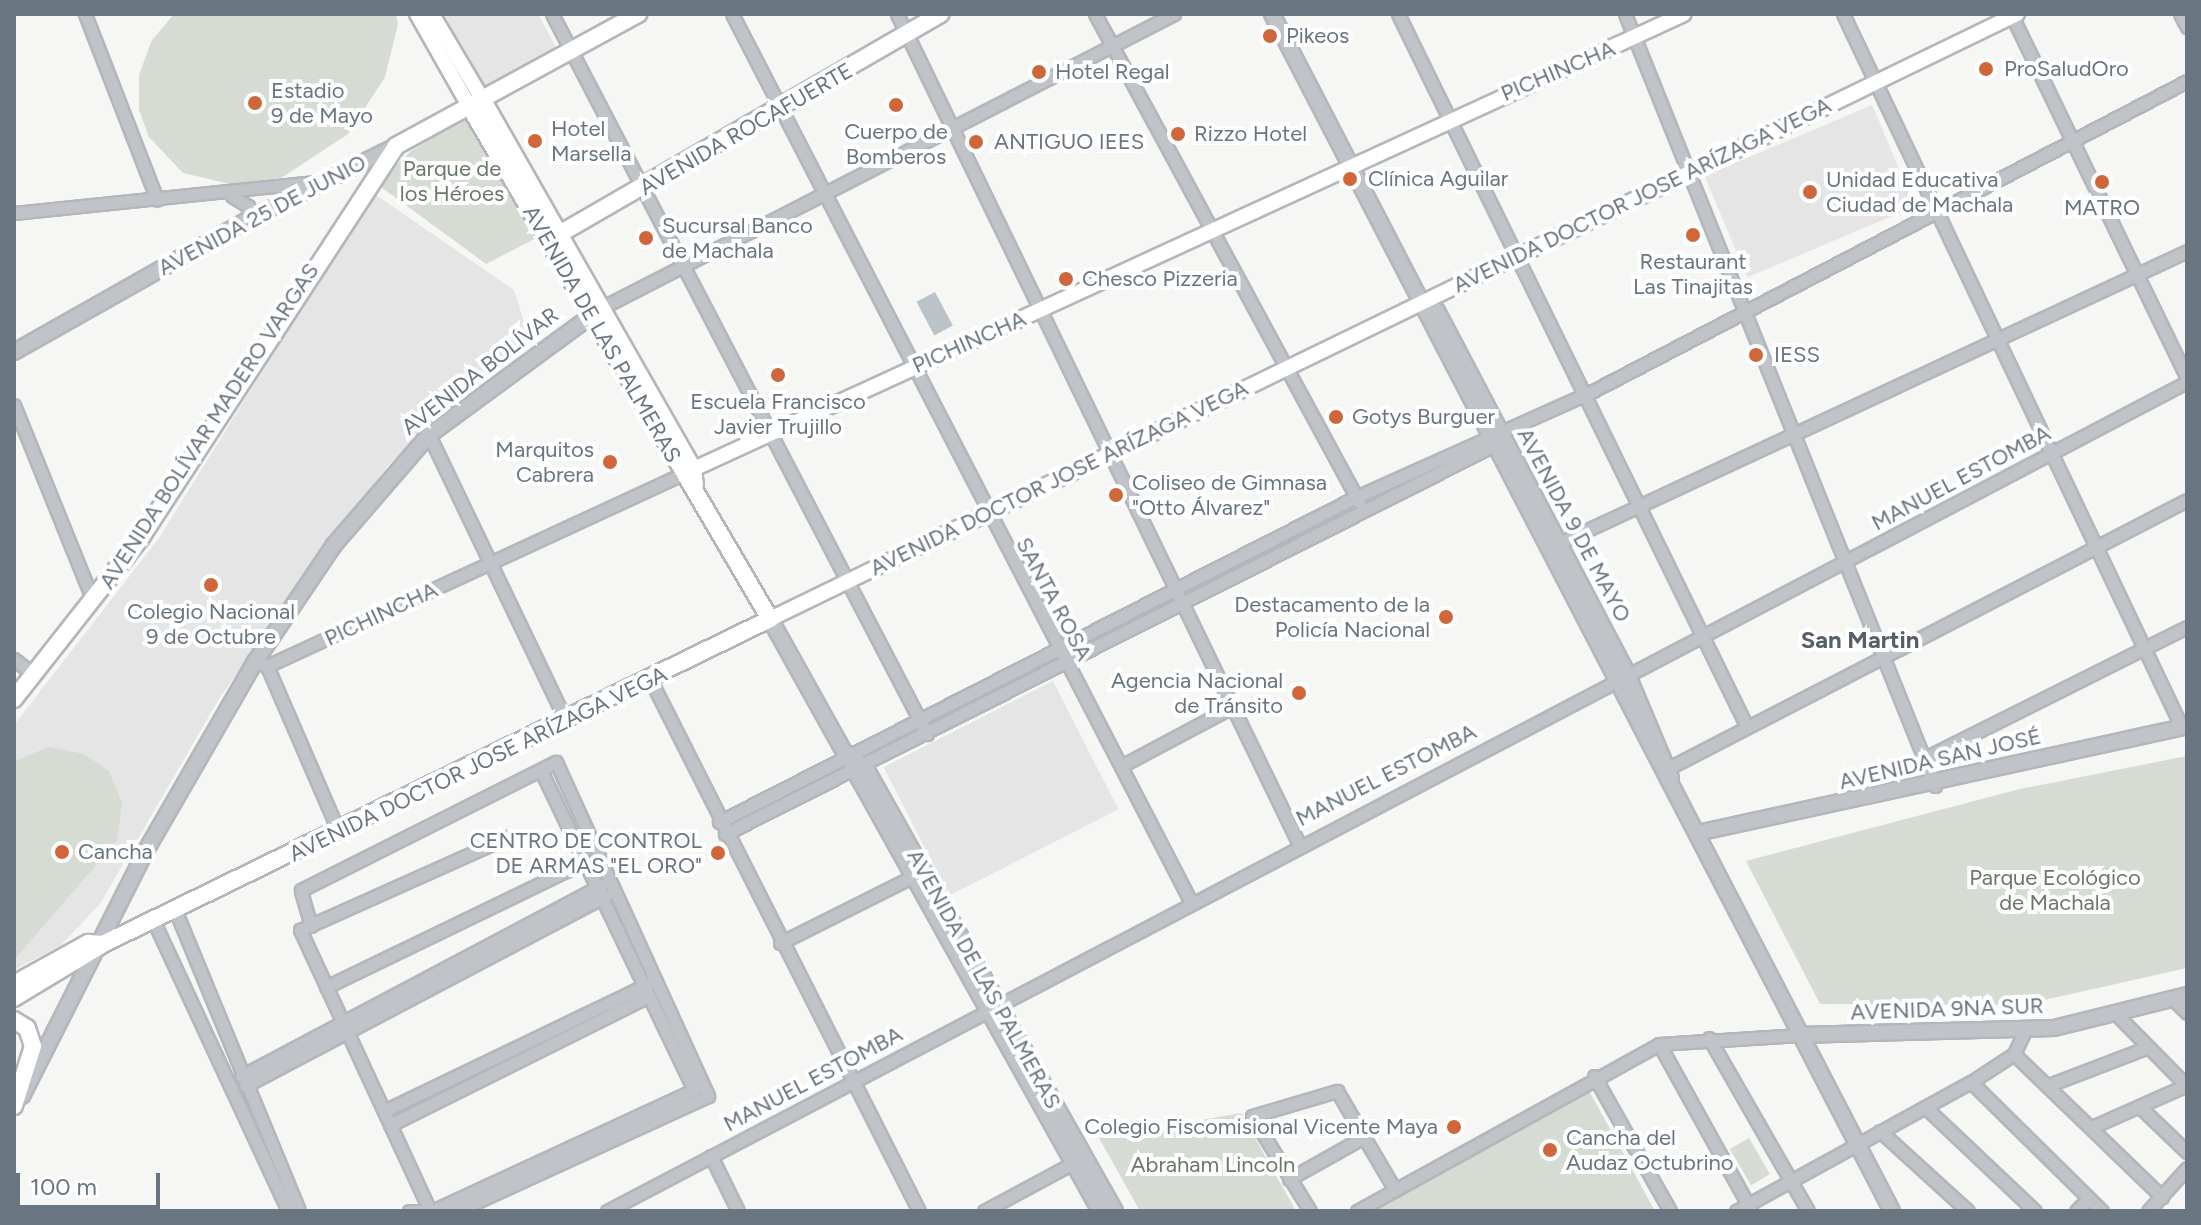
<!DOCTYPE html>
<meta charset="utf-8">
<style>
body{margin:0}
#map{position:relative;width:2201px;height:1225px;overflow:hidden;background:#f6f6f4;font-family:Figtree,sans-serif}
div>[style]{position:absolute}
.built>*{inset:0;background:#e4e5e4;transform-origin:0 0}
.green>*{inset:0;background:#d6dbd3;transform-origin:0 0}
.water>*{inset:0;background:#bbc3c9;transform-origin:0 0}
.roads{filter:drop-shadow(2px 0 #b3b7bb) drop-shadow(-2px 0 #b3b7bb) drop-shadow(0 2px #b3b7bb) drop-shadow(0 -2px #b3b7bb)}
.minor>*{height:11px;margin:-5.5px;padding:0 5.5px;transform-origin:5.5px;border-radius:5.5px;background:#c0c3c7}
.tertiary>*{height:14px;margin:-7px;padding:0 7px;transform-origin:7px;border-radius:7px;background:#c0c3c7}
.secondary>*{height:14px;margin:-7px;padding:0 7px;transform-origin:7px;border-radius:7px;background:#fff}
.primary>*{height:16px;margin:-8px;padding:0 8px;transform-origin:8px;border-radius:8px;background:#fff}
.dots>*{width:22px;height:22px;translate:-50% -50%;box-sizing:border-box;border:4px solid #fff;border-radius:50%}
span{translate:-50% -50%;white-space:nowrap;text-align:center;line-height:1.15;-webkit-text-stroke:8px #fff;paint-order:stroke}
.poi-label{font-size:22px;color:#697581}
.left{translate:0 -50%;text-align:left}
.right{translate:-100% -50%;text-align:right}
.street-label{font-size:22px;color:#697581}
.park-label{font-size:22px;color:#697967}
.neighbourhood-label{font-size:24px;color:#565e67;font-weight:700}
.frame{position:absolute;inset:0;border:16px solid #697581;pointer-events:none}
.scale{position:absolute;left:16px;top:1173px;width:144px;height:36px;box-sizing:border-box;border:4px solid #697581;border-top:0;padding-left:10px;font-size:24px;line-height:28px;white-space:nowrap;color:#697581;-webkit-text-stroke:6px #fff;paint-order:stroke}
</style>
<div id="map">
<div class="built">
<div style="clip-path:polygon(444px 14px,538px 14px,557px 49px,484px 89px)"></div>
<div style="left:1872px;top:105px;width:110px;height:182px;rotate:67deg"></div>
<div style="clip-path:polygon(373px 193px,514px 290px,528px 335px,388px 465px,220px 697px,100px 904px,60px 946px,14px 970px,14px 725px,159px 538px)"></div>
<div style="left:1053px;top:681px;width:144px;height:190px;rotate:63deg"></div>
</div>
<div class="green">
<div style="clip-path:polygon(174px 14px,396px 14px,398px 24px,385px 77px,348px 134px,281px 178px,230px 184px,183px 173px,149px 137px,139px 110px,139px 75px,152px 40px)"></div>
<div style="clip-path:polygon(468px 115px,540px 236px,486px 264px,377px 184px,411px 151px)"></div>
<div style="clip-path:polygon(49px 747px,84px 754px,109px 771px,122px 803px,117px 841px,14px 960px,14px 761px)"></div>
<div style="clip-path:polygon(2187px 756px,2187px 968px,2022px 1005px,1820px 1004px,1746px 861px,2020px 789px)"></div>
<div style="clip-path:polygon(1588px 1089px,1655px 1211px,1371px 1211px)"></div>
<div style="clip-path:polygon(1241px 1113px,1296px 1211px,1140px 1211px,1099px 1138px)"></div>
<div style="left:1749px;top:1138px;width:42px;height:22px;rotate:60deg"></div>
</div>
<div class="water">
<div style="left:935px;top:292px;width:38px;height:21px;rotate:62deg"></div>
</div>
<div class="roads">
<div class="minor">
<div style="left:85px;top:14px;width:199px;rotate:68.8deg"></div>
<div style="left:552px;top:14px;width:812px;rotate:62.49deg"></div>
<div style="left:732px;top:14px;width:1000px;rotate:62.67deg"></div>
<div style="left:897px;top:14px;width:920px;rotate:64.16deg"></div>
<div style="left:1095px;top:14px;width:555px;rotate:61.59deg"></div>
<div style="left:1398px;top:14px;width:794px;rotate:63.92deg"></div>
<div style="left:1625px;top:14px;width:832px;rotate:68.12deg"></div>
<div style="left:1843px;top:14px;width:790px;rotate:64.6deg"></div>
<div style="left:2011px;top:14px;width:404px;rotate:64.2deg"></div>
<div style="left:2180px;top:14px;width:15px;rotate:62deg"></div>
<div style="left:232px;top:196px;width:19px;rotate:32deg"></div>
<div style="left:248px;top:206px;width:13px;rotate:86deg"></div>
<div style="left:14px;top:213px;width:303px;rotate:-5.9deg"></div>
<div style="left:603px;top:307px;width:642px;rotate:-27.16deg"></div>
<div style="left:14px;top:405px;width:211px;rotate:68deg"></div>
<div style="left:429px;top:435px;width:317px;rotate:64.4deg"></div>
<div style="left:1553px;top:546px;width:699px;rotate:-24.95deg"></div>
<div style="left:14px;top:659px;width:26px;rotate:39deg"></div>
<div style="left:255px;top:662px;width:13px;rotate:18deg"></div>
<div style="left:267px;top:666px;width:457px;rotate:-24.8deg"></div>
<div style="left:267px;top:666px;width:181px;rotate:66.6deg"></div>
<div style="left:650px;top:679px;width:596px;rotate:63.18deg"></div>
<div style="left:1925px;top:758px;width:293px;rotate:-26.6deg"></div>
<div style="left:1121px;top:766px;width:126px;rotate:-28deg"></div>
<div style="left:1663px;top:771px;width:590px;rotate:-27.35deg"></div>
<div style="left:719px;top:822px;width:715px;rotate:-27.03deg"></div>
<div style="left:1356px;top:497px;width:255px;rotate:-24.1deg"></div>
<div style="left:1589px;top:393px;width:674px;rotate:-27.55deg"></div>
<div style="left:725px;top:834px;width:871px;rotate:-26.83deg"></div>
<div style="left:176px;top:912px;width:323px;rotate:67.6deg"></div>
<div style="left:154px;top:922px;width:319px;rotate:65.1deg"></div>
<div style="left:311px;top:926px;width:37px;rotate:-106deg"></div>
<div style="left:301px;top:890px;width:285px;rotate:-26.7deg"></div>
<div style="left:556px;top:762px;width:367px;rotate:65.5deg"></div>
<div style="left:708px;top:1096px;width:276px;rotate:155.4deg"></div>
<div style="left:780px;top:943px;width:157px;rotate:-26.6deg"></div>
<div style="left:326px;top:987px;width:288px;rotate:-25.8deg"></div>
<div style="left:2172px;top:998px;width:21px;rotate:45deg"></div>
<div style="left:2114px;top:1012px;width:104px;rotate:45.4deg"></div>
<div style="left:1709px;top:1038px;width:199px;rotate:60.2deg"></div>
<div style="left:1659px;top:1044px;width:190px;rotate:61deg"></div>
<div style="left:2014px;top:1054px;width:206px;rotate:44deg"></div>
<div style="left:241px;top:1076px;width:408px;rotate:-27.9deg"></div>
<div style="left:1594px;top:1076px;width:155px;rotate:60.6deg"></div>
<div style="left:1971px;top:1082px;width:184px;rotate:44.6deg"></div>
<div style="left:2049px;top:1085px;width:106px;rotate:-21deg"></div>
<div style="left:245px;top:1086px;width:408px;rotate:-27.8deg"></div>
<div style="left:1925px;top:1107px;width:151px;rotate:43.4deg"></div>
<div style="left:2140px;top:1107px;width:65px;rotate:43.8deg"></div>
<div style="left:384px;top:1111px;width:293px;rotate:-25.7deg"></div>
<div style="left:390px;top:1125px;width:289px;rotate:-26.5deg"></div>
<div style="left:2092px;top:1127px;width:104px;rotate:-23.9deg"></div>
<div style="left:1880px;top:1131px;width:119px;rotate:42.3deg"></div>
<div style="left:711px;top:1156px;width:61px;rotate:63.9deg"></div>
<div style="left:1289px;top:1179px;width:84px;rotate:-29.3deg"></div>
<div style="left:409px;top:1211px;width:13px"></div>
<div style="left:430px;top:1211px;width:310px;rotate:-114.8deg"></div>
<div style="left:300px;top:930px;width:230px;rotate:-24.1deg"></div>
<div style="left:432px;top:1211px;width:289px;rotate:-24.8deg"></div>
<div style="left:694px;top:1090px;width:355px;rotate:-115.6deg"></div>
<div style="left:607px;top:1211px;width:1784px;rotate:-27.69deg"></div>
<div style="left:984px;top:1211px;width:106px;rotate:-28.3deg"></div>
<div style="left:1310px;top:1211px;width:111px;rotate:-121.4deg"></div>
<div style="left:1252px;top:1116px;width:89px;rotate:-16.4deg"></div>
<div style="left:1337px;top:1091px;width:115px;rotate:59.6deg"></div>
<div style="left:1357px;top:1211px;width:345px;rotate:-28.9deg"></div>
<div style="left:1659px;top:1044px;width:141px;rotate:-3.7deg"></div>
<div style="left:1736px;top:1211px;width:268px;rotate:-28.8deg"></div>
<div style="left:1971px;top:1082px;width:51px;rotate:-33.1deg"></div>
<div style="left:2014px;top:1054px;width:26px;rotate:-65deg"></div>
<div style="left:2076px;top:1211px;width:18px;rotate:-45deg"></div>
<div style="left:2148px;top:1211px;width:58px;rotate:-47.8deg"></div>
</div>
<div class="tertiary">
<div style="left:1272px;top:14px;width:1348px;rotate:62.62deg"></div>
<div style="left:1422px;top:302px;width:17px;rotate:31deg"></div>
<div style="left:1437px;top:311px;width:407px;rotate:62.3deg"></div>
<div style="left:1626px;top:671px;width:116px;rotate:67.2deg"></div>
<div style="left:14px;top:352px;width:270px;rotate:-29.5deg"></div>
<div style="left:249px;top:219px;width:164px;rotate:-26.4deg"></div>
<div style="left:770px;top:619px;width:678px;rotate:60.86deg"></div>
<div style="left:846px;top:753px;width:24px;rotate:36deg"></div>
<div style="left:865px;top:767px;width:510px;rotate:60.62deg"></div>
<div style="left:1702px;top:832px;width:496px;rotate:-12.3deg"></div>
<div style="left:1800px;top:1035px;width:254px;rotate:-1.6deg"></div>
<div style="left:2054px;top:1028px;width:137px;rotate:-13.9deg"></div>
<div style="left:22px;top:1096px;width:271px;rotate:-63.2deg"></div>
<div style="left:144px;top:854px;width:222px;rotate:-60deg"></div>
<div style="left:255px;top:662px;width:141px;rotate:-56deg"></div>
<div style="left:334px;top:545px;width:145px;rotate:-49.2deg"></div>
<div style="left:429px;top:435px;width:211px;rotate:-36.3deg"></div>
</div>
<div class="secondary">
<div style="left:417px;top:14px;width:103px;rotate:60.5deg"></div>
<div style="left:432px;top:14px;width:96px;rotate:59.4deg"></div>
<div style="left:685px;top:473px;width:1099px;rotate:-24.68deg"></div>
<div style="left:770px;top:619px;width:1386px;rotate:-25.88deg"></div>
</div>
<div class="primary">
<div style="left:481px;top:97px;width:428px;rotate:60.3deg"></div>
<div style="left:693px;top:469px;width:16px;rotate:83deg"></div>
<div style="left:549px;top:240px;width:452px;rotate:-30deg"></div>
<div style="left:14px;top:699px;width:204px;rotate:-51.8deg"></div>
<div style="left:140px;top:539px;width:469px;rotate:-56.9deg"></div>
<div style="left:396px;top:146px;width:276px;rotate:-28.6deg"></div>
<div style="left:14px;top:984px;width:85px;rotate:-29deg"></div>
<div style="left:88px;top:943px;width:15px;rotate:4deg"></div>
<div style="left:14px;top:998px;width:104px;rotate:-31.2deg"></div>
<div style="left:103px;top:944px;width:742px;rotate:-25.98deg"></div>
<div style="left:770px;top:619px;width:597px;rotate:-120.39deg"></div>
<div style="left:14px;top:1020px;width:15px;rotate:32deg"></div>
<div style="left:27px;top:1028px;width:19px;rotate:72deg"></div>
<div style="left:33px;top:1046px;width:63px;rotate:107.6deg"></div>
</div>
</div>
<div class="dots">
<div style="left:1270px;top:36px;background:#d0673a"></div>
<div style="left:1986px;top:69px;background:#d0673a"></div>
<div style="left:1039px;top:72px;background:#d0673a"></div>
<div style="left:255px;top:103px;background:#d0673a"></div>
<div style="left:896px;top:105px;background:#d0673a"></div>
<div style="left:1178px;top:134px;background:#d0673a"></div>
<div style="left:535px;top:141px;background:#d0673a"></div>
<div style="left:976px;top:142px;background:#d0673a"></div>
<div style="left:1350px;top:179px;background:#d0673a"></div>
<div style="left:2102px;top:182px;background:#d0673a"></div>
<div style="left:1810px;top:192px;background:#d0673a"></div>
<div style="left:1693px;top:235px;background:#d0673a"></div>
<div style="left:646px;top:238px;background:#d0673a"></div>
<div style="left:1066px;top:279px;background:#d0673a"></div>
<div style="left:1756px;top:355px;background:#d0673a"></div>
<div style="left:778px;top:375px;background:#d0673a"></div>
<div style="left:1336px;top:417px;background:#d0673a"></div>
<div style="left:610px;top:462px;background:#d0673a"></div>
<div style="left:1116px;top:495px;background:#d0673a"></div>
<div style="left:211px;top:585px;background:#d0673a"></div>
<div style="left:1446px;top:617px;background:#d0673a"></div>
<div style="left:1299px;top:693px;background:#d0673a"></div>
<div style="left:62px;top:852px;background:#d0673a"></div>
<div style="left:718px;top:853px;background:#d0673a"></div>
<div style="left:1454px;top:1127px;background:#d0673a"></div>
<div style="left:1550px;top:1150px;background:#d0673a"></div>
</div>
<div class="poi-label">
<span class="left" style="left:1286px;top:36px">Pikeos</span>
<span class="left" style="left:2004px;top:69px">ProSaludOro</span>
<span class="left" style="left:1055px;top:72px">Hotel Regal</span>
<span class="left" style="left:271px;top:103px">Estadio<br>9 de Mayo</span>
<span class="left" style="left:551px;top:141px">Hotel<br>Marsella</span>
<span style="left:896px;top:144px">Cuerpo de<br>Bomberos</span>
<span class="left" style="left:1194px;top:134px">Rizzo Hotel</span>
<span class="left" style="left:994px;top:142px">ANTIGUO IEES</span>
<span class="left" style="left:1368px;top:179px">Clínica Aguilar</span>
<span class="left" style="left:1826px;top:192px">Unidad Educativa<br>Ciudad de Machala</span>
<span style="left:2102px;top:208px">MATRO</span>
<span class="left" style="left:662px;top:238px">Sucursal Banco<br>de Machala</span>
<span style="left:1693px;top:274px">Restaurant<br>Las Tinajitas</span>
<span class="left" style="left:1082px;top:279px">Chesco Pizzeria</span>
<span class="left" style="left:1774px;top:355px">IESS</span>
<span style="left:778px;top:414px">Escuela Francisco<br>Javier Trujillo</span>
<span class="left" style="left:1352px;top:417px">Gotys Burguer</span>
<span class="right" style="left:594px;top:462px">Marquitos<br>Cabrera</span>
<span class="left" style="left:1132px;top:495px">Coliseo de Gimnasa<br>"Otto Álvarez"</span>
<span class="right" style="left:1430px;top:617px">Destacamento de la<br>Policía Nacional</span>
<span style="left:211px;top:624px">Colegio Nacional<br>9 de Octubre</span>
<span class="right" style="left:1283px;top:693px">Agencia Nacional<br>de Tránsito</span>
<span class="right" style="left:702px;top:853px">CENTRO DE CONTROL<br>DE ARMAS "EL ORO"</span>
<span class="left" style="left:78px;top:852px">Cancha</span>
<span class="right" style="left:1438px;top:1127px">Colegio Fiscomisional Vicente Maya</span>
<span class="left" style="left:1566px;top:1150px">Cancha del<br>Audaz Octubrino</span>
</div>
<div class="street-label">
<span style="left:1558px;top:71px;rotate:-23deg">PICHINCHA</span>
<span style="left:746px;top:129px;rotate:-30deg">AVENIDA ROCAFUERTE</span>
<span style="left:1642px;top:195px;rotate:-26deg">AVENIDA DOCTOR JOSE ARÍZAGA VEGA</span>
<span style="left:262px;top:215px;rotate:-28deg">AVENIDA 25 DE JUNIO</span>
<span style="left:602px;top:334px;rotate:60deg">AVENIDA DE LAS PALMERAS</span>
<span style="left:969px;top:342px;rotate:-24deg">PICHINCHA</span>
<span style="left:480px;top:371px;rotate:-38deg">AVENIDA BOLÍVAR</span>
<span style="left:209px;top:426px;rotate:-57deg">AVENIDA BOLÍVAR MADERO VARGAS</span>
<span style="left:1059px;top:478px;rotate:-26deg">AVENIDA DOCTOR JOSE ARÍZAGA VEGA</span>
<span style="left:1961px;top:478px;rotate:-28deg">MANUEL ESTOMBA</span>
<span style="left:1574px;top:525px;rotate:62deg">AVENIDA 9 DE MAYO</span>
<span style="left:1054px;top:599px;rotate:62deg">SANTA ROSA</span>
<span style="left:381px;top:614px;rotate:-25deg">PICHINCHA</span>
<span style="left:1940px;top:759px;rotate:-13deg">AVENIDA SAN JOSÉ</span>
<span style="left:478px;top:764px;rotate:-26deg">AVENIDA DOCTOR JOSE ARÍZAGA VEGA</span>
<span style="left:1386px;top:775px;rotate:-27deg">MANUEL ESTOMBA</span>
<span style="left:984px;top:979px;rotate:61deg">AVENIDA DE LAS PALMERAS</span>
<span style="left:1947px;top:1009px;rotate:-2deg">AVENIDA 9NA SUR</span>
<span style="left:813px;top:1079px;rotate:-28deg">MANUEL ESTOMBA</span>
</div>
<div class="park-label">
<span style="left:452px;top:181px">Parque de<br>los Héroes</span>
<span style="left:2055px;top:890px">Parque Ecológico<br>de Machala</span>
<span style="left:1213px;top:1165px">Abraham Lincoln</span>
</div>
<div class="neighbourhood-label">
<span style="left:1860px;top:640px">San Martin</span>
</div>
<div class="frame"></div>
<div class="scale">100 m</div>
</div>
